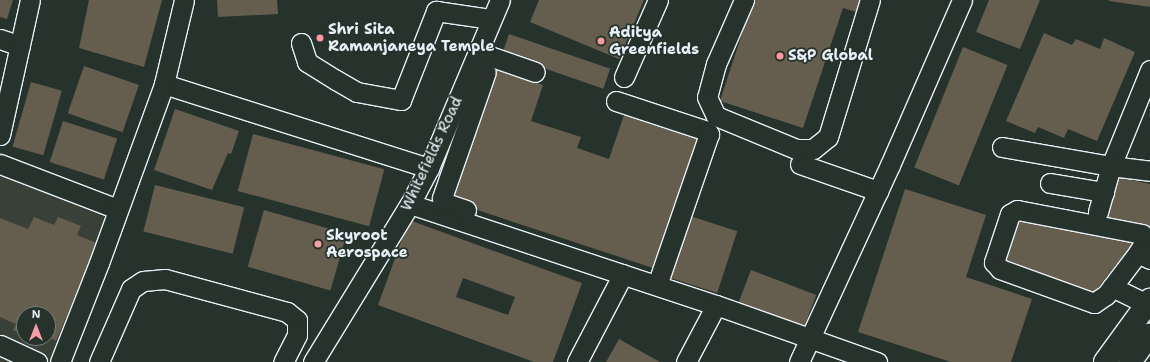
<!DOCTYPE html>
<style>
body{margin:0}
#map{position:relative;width:1150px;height:362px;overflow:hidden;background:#26332d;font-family:"Shantell Sans",sans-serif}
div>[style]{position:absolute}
.built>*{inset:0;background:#394037}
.building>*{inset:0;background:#655e4e;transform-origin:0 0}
.roads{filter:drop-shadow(1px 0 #e8f1f8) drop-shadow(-1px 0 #e8f1f8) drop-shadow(0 1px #e8f1f8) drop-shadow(0 -1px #e8f1f8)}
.minor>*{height:19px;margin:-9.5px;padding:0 9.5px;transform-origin:9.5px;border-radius:9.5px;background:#26332d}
.major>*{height:22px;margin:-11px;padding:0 11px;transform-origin:11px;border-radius:11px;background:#26332d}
.dots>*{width:11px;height:11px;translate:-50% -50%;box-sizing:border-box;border:2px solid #26332d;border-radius:50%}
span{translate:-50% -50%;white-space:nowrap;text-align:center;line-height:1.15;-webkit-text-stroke:3.5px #26332d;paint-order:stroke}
.poi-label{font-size:15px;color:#e8f1f8;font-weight:700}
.left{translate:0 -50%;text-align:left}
.street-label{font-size:15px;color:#e8f1f8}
.north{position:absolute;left:16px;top:306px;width:40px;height:40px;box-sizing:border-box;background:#26332d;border:1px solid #747f7e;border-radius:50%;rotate:0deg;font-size:11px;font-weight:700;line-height:16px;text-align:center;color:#e8f1f8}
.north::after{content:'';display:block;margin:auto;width:14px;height:18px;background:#ff9aa2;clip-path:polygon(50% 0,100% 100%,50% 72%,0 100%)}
</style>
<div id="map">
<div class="built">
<div style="clip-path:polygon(evenodd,0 153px,131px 204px,66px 362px,0 362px,0 153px,24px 314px,48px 314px,48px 338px,24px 338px,24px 314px)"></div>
</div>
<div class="building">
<div style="clip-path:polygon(0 0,13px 0,7px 19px,0 17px)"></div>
<div style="clip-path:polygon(89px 0,162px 0,144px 67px,79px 48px)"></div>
<div style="clip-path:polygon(217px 0,277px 0,278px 14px,218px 17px)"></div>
<div style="clip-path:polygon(539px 0,644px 0,619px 59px,530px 22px)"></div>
<div style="clip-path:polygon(753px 0,860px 0,856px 12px,843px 8px,803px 128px,720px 101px)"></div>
<div style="clip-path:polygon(989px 0,1040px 0,1020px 49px,976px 32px)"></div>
<div style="clip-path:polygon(1109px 0,1150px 0,1150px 7px,1109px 1px)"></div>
<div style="clip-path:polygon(1044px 33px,1072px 45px,1076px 39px,1100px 49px,1104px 38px,1135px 52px,1097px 141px,1068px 129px,1064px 138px,1038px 127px,1035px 133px,1006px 121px)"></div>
<div style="left:509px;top:34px;width:107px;height:21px;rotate:19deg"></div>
<div style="left:963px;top:47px;width:48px;height:130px;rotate:22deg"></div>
<div style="left:84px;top:66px;width:58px;height:50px;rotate:19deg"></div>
<div style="clip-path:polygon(497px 69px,543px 85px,531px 121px,581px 137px,577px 148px,609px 159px,625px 112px,700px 137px,656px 269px,453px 202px)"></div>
<div style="left:31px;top:82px;width:32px;height:67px;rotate:16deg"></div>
<div style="clip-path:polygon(175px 109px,239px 131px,231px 154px,228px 153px,212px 190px,154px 170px)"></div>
<div style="left:63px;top:121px;width:57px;height:43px;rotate:18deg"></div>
<div style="left:253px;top:134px;width:136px;height:59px;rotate:15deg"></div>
<div style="clip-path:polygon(1117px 177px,1150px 184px,1150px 229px,1107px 219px)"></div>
<div style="left:155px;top:185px;width:92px;height:48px;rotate:14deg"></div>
<div style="clip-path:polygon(905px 189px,986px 215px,966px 277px,1032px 299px,1011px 362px,951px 362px,858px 332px)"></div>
<div style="left:264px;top:210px;width:86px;height:59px;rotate:16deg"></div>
<div style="left:684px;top:214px;width:56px;height:65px;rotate:18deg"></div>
<div style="clip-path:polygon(34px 217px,54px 225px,58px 217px,81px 226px,77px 235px,97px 243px,56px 341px,48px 337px,48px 314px,24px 314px,24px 335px,13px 330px,16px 324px,0 317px,0 218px,28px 229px)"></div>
<div style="clip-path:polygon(1016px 217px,1134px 242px,1092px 295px,1000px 262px)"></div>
<div style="clip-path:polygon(evenodd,409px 220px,582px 283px,553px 362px,534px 362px,378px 305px,409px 220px,463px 278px,515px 297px,508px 315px,456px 297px,463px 278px)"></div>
<div style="left:751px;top:270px;width:70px;height:38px;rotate:21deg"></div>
<div style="clip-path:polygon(619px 339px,660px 362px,606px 362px)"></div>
</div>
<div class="roads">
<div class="minor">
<div style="left:744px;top:0;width:70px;rotate:113.6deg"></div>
<div style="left:716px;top:64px;width:34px;rotate:105deg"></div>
<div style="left:707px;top:97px;width:21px;rotate:65deg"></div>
<div style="left:716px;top:116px;width:87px;rotate:22.4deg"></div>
<div style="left:796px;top:149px;width:17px"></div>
<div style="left:813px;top:149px;width:19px;rotate:-39deg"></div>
<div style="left:828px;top:137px;width:143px;rotate:-73deg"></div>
<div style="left:0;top:39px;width:21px;rotate:19deg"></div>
<div style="left:301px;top:43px;width:20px;rotate:72deg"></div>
<div style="left:307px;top:62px;width:34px;rotate:32deg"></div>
<div style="left:336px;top:80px;width:24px;rotate:30deg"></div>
<div style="left:357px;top:92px;width:45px;rotate:10.3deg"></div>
<div style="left:401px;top:100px;width:96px;rotate:-68.5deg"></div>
<div style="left:436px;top:11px;width:56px;rotate:8.3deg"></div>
<div style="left:478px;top:52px;width:60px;rotate:19.3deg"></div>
<div style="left:1150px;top:70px;width:104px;rotate:112.1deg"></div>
<div style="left:1111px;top:166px;width:39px;rotate:7deg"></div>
<div style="left:624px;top:77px;width:84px;rotate:-66.2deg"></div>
<div style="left:164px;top:84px;width:278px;rotate:17.6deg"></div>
<div style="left:616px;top:101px;width:96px;rotate:18.2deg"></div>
<div style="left:707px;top:131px;width:4px;rotate:56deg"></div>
<div style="left:709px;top:134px;width:160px;rotate:109deg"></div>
<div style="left:0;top:135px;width:138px;rotate:-77.5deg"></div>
<div style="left:1002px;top:147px;width:111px;rotate:9.9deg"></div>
<div style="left:1111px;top:166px;width:48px;rotate:105.8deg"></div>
<div style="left:0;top:164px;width:125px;rotate:21deg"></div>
<div style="left:800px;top:164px;width:83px;rotate:19.1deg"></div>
<div style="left:1050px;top:183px;width:55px;rotate:9.5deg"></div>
<div style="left:410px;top:204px;width:322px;rotate:18.3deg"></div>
<div style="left:716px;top:305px;width:171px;rotate:19.5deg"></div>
<div style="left:466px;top:210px;width:24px;rotate:-161deg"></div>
<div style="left:443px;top:202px;width:4px;rotate:-104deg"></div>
<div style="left:442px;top:198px;width:133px;rotate:-70.8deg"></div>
<div style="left:1138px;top:253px;width:12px;rotate:-59deg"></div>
<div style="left:1144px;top:243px;width:9px;rotate:-103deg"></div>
<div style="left:1142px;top:234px;width:127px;rotate:-169.1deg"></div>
<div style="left:1017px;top:210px;width:8px;rotate:150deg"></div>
<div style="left:1010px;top:214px;width:51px;rotate:108.4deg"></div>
<div style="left:994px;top:262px;width:9px;rotate:49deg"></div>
<div style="left:1000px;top:269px;width:100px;rotate:19.9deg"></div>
<div style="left:1094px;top:303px;width:14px;rotate:-34deg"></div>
<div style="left:1106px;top:295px;width:53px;rotate:-52.7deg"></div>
<div style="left:1138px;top:253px;width:13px;rotate:27deg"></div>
<div style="left:1112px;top:287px;width:39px;rotate:26deg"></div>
<div style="left:0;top:345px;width:41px;rotate:24.7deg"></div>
<div style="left:60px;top:362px;width:106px;rotate:-68.5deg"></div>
<div style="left:99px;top:263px;width:190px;rotate:-70deg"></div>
<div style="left:164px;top:84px;width:86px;rotate:-76.6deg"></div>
<div style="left:99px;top:362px;width:80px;rotate:-66.3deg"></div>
<div style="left:131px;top:289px;width:14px;rotate:-34deg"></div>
<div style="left:143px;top:281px;width:22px;rotate:-5deg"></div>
<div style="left:165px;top:279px;width:126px;rotate:15.1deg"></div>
<div style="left:287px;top:312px;width:13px;rotate:39deg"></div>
<div style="left:297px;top:320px;width:15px;rotate:90deg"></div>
<div style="left:297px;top:335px;width:30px;rotate:117deg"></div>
<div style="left:313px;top:362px;width:185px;rotate:-58.5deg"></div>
<div style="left:410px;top:204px;width:41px;rotate:-62.2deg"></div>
<div style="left:429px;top:168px;width:182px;rotate:-67.1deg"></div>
<div style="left:577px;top:362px;width:99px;rotate:-62.4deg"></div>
<div style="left:686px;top:362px;width:64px;rotate:-62.2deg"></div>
<div style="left:799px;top:362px;width:217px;rotate:-65.2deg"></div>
<div style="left:890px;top:165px;width:180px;rotate:-66.4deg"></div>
</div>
<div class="major">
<div style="left:1105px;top:362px;width:77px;rotate:-54deg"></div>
<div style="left:1130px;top:362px;width:34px;rotate:-54deg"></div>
</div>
</div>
<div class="dots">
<div style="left:320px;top:38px;background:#ff9aa2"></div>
<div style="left:601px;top:41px;background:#ff9aa2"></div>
<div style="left:780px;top:56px;background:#ff9aa2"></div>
<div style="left:318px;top:244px;background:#ff9aa2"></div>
</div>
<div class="poi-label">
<span class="left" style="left:328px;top:38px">Shri Sita<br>Ramanjaneya Temple</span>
<span class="left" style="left:609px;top:41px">Aditya<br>Greenfields</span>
<span class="left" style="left:788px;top:56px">S&amp;P Global</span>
<span class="left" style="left:326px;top:244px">Skyroot<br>Aerospace</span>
</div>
<div class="street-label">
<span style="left:432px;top:154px;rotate:-65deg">Whitefields Road</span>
</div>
<div class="north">N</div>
</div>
